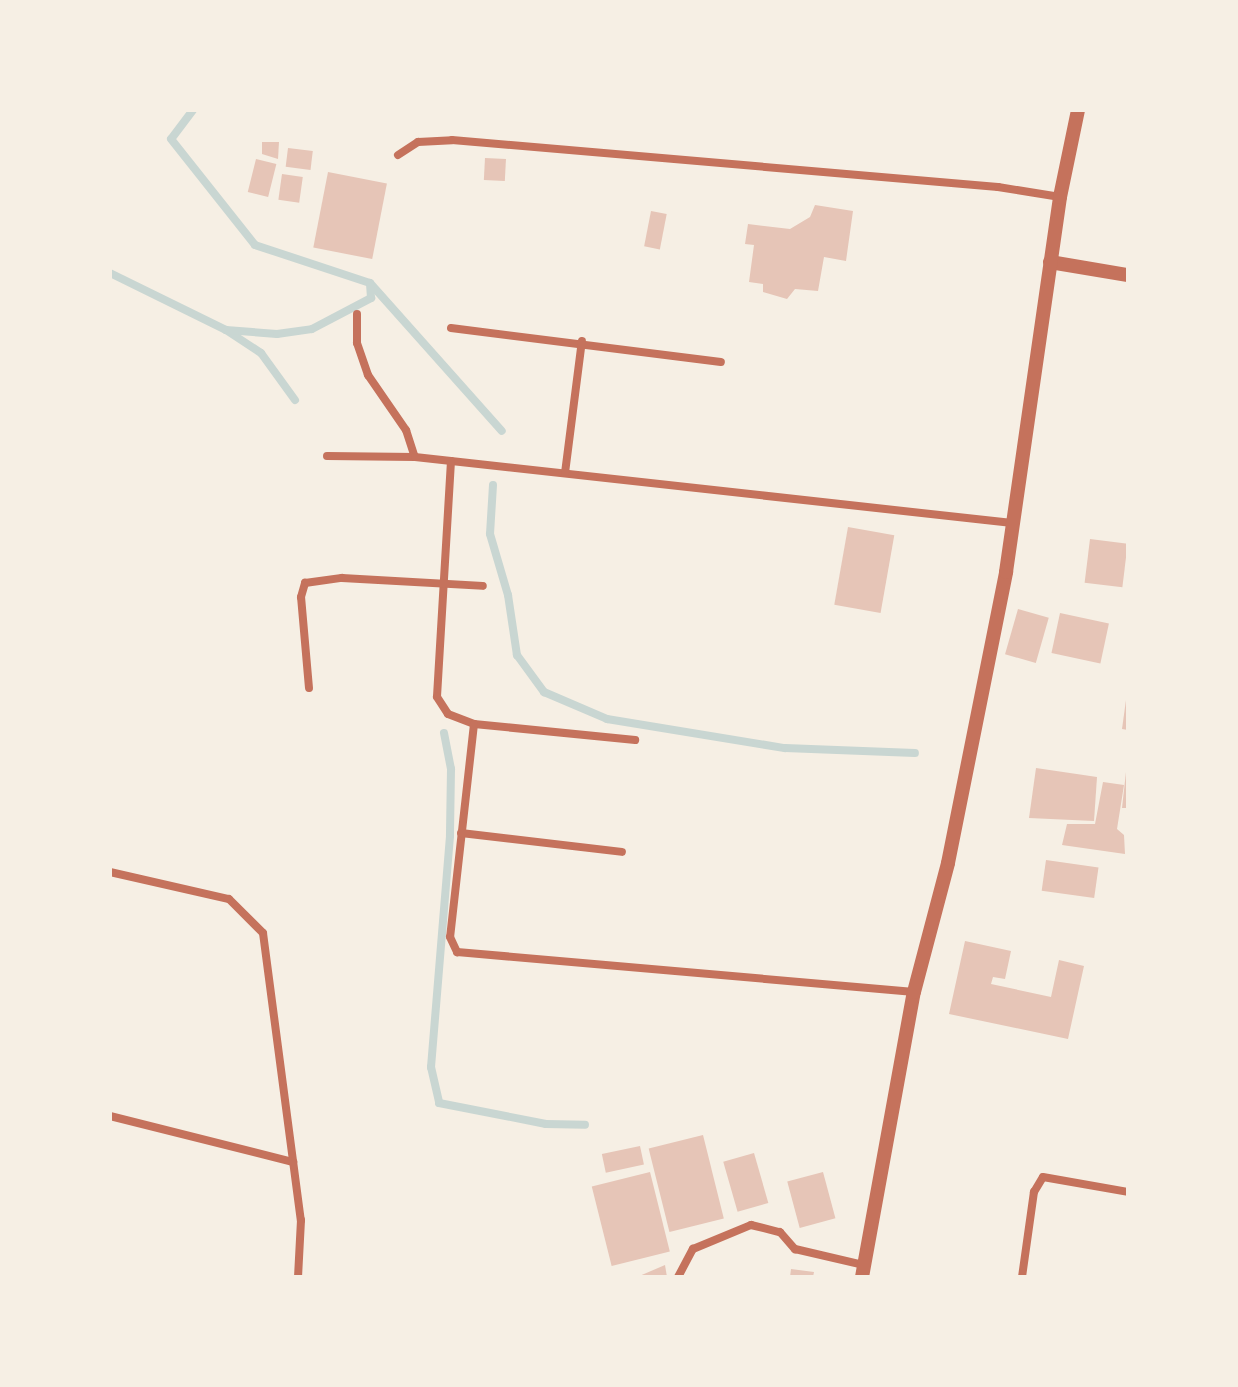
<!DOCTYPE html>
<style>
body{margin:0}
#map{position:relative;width:1238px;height:1387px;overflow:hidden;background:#f6efe4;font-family:Roboto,sans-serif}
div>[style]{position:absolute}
.stream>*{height:8px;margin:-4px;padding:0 4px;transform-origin:4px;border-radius:4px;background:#c9d6d2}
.building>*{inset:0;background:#e6c5b7;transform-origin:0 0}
.minor>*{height:8px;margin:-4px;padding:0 4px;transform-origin:4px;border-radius:4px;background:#c5725c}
.tertiary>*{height:14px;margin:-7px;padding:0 7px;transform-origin:7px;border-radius:7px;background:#c5725c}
span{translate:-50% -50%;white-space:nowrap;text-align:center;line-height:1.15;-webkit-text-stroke:7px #f6efe4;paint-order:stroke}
.frame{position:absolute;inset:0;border:112px solid #f6efe4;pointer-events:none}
</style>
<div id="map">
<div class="stream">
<div style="left:193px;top:110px;width:36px;rotate:127deg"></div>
<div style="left:171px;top:139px;width:135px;rotate:51.6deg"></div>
<div style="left:255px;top:245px;width:121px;rotate:18.3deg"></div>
<div style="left:370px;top:283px;width:198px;rotate:48.3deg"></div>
<div style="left:110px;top:273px;width:129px;rotate:26.2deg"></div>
<div style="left:226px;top:330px;width:42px;rotate:33.3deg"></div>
<div style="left:261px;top:353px;width:58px;rotate:54.1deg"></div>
<div style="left:226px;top:330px;width:51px;rotate:4.5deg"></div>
<div style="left:277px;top:334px;width:35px;rotate:-8deg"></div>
<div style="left:312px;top:329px;width:67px;rotate:-27.7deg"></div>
<div style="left:371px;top:298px;width:15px;rotate:-94deg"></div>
<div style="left:493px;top:485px;width:49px;rotate:93.5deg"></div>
<div style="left:490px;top:534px;width:64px;rotate:73.6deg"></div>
<div style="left:508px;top:595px;width:61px;rotate:81.5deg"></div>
<div style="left:517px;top:655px;width:46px;rotate:53.9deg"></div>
<div style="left:544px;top:692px;width:69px;rotate:23.2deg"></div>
<div style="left:607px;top:719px;width:180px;rotate:9.3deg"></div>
<div style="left:785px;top:748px;width:130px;rotate:2.2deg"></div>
<div style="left:444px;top:733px;width:37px;rotate:79deg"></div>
<div style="left:451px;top:769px;width:67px;rotate:90.9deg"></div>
<div style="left:450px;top:836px;width:232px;rotate:94.7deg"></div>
<div style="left:431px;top:1067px;width:37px;rotate:77deg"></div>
<div style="left:439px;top:1103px;width:109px;rotate:11.1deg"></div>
<div style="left:546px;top:1124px;width:39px;rotate:1deg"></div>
</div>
<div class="building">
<div style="clip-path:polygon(262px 142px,279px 142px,278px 159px,262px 154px)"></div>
<div style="left:288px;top:148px;width:25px;height:19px;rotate:7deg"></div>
<div style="left:485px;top:158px;width:21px;height:22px;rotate:3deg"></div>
<div style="left:256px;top:159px;width:21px;height:34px;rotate:14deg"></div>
<div style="left:328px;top:172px;width:60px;height:77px;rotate:11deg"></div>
<div style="left:282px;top:174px;width:21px;height:26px;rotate:8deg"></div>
<div style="clip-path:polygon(815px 205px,853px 211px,846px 261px,824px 257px,818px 291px,795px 289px,787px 299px,763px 292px,763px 284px,749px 282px,754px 245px,745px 244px,748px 224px,790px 229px,810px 217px)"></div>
<div style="left:651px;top:211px;width:16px;height:36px;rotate:11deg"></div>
<div style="left:848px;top:527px;width:47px;height:79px;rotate:10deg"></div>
<div style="left:1090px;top:539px;width:38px;height:44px;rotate:7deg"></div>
<div style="left:1018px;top:609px;width:32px;height:47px;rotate:16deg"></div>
<div style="left:1060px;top:613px;width:50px;height:41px;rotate:12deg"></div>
<div style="clip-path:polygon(1126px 700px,1128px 700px,1128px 730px,1122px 729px)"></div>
<div style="clip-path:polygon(1036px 768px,1097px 777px,1094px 821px,1029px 818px)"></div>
<div style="clip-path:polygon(1126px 772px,1128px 772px,1128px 808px,1122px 808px)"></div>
<div style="clip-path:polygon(1103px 782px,1124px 785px,1117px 829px,1124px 835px,1125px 854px,1062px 845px,1067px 824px,1095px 824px)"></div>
<div style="left:1046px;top:860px;width:53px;height:31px;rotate:8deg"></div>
<div style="clip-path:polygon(965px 941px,1011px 951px,1005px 979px,993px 977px,991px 984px,1051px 997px,1059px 960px,1084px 966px,1068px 1039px,949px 1014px)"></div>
<div style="left:703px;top:1135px;width:86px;height:56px;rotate:76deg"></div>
<div style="left:640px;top:1146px;width:19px;height:39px;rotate:78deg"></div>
<div style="left:754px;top:1153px;width:52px;height:32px;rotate:74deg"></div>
<div style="left:650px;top:1172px;width:82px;height:60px;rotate:76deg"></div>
<div style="left:823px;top:1172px;width:48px;height:37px;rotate:75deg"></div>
<div style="clip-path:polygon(665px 1265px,667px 1277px,637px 1277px)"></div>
<div style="clip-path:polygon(791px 1269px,814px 1272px,813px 1277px,790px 1277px)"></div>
</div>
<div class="minor">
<div style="left:398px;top:155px;width:24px;rotate:-33deg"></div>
<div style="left:418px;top:142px;width:34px;rotate:-3deg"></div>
<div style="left:452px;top:140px;width:548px;rotate:4.92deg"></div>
<div style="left:998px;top:187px;width:63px;rotate:9.2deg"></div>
<div style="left:357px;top:314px;width:29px;rotate:90deg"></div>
<div style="left:357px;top:343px;width:34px;rotate:71deg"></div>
<div style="left:368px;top:375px;width:67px;rotate:55.4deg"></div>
<div style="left:406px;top:430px;width:28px;rotate:72deg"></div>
<div style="left:451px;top:328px;width:272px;rotate:7.2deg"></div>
<div style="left:327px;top:456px;width:88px;rotate:0.7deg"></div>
<div style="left:415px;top:457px;width:601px;rotate:6.31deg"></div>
<div style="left:451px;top:461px;width:236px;rotate:93.4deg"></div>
<div style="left:437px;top:697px;width:20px;rotate:57deg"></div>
<div style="left:448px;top:714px;width:28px;rotate:21deg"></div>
<div style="left:474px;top:724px;width:162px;rotate:5.7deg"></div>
<div style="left:565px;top:473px;width:133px;rotate:-82.7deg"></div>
<div style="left:309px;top:688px;width:91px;rotate:-95deg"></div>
<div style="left:301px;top:597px;width:15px;rotate:-74deg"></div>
<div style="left:305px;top:583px;width:37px;rotate:-8deg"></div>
<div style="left:342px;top:578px;width:141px;rotate:3.2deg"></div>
<div style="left:474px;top:724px;width:214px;rotate:96.4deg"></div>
<div style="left:450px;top:937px;width:17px;rotate:65deg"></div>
<div style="left:457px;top:952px;width:459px;rotate:5deg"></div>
<div style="left:461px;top:833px;width:162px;rotate:6.7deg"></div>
<div style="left:110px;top:872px;width:122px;rotate:12.8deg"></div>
<div style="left:229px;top:899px;width:48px;rotate:45deg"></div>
<div style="left:263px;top:933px;width:290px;rotate:82.5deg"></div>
<div style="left:301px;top:1220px;width:57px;rotate:93deg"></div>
<div style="left:110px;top:1116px;width:189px;rotate:14.1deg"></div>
<div style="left:678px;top:1277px;width:32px;rotate:-62deg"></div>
<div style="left:693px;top:1249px;width:63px;rotate:-22.5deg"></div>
<div style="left:751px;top:1225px;width:30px;rotate:14deg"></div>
<div style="left:780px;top:1232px;width:23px;rotate:49deg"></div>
<div style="left:795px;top:1249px;width:71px;rotate:13.1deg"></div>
<div style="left:1022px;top:1277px;width:86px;rotate:-82deg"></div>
<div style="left:1034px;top:1192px;width:17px;rotate:-59deg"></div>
<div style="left:1043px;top:1177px;width:86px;rotate:10deg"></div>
</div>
<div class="tertiary">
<div style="left:1050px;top:262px;width:79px;rotate:9.5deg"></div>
<div style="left:862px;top:1277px;width:290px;rotate:-79.7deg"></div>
<div style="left:914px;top:992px;width:133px;rotate:-75.2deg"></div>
<div style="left:948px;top:863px;width:297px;rotate:-78.7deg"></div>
<div style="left:1006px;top:572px;width:379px;rotate:-81.8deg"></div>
<div style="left:1060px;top:197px;width:89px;rotate:-78.3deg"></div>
</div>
<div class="frame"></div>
</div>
